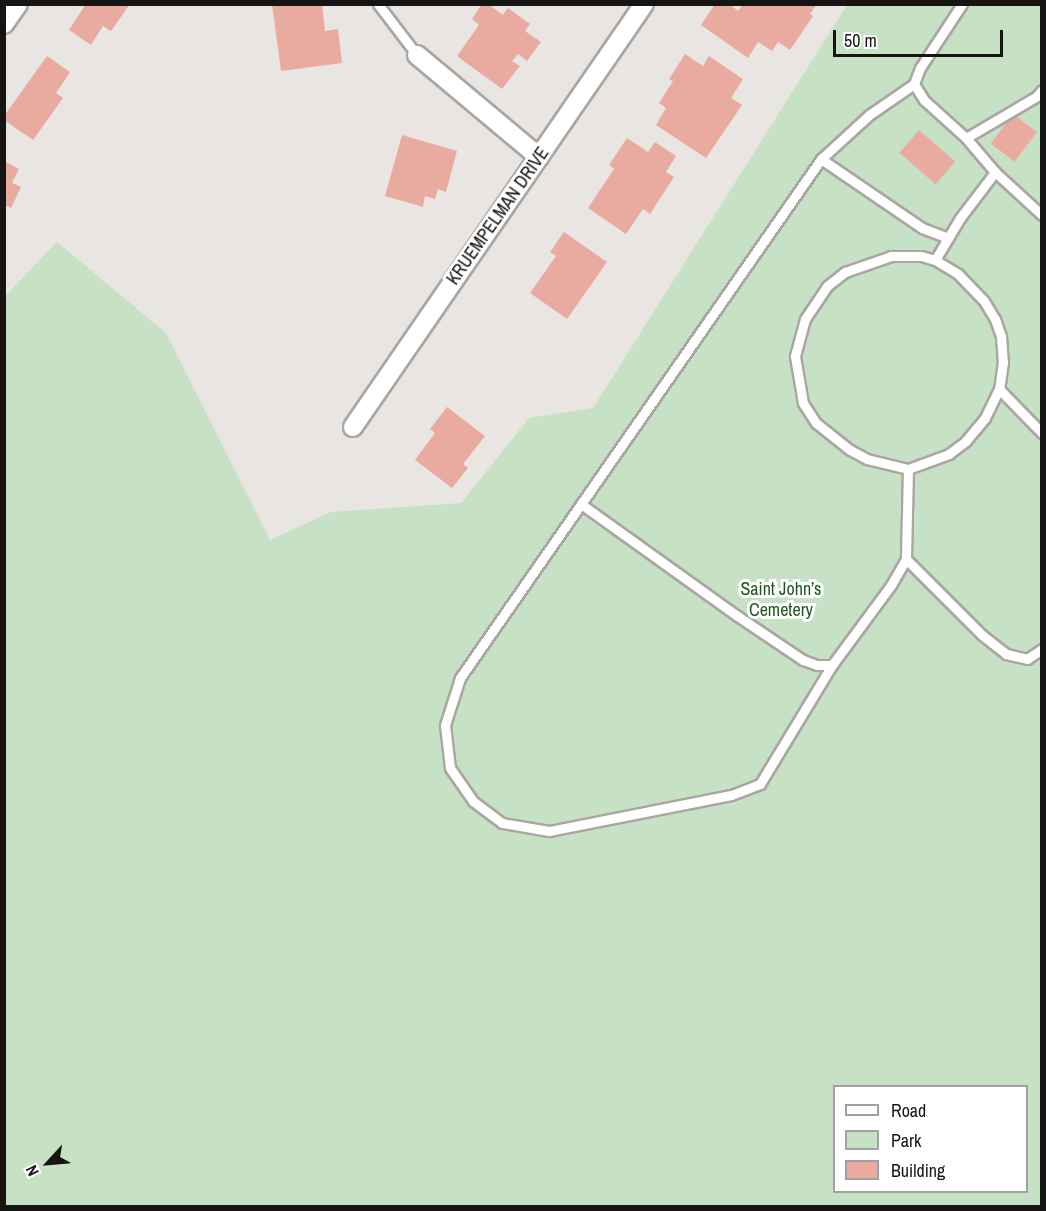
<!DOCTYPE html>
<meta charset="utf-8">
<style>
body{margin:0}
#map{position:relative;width:1046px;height:1211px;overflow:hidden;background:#e9e5e3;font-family:"Archivo Narrow",sans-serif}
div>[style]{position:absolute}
.green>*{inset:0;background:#c7e1c4}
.building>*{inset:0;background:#e9ab9f;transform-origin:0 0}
.roads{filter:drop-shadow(2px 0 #aaa6a4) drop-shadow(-2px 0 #aaa6a4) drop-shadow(0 2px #aaa6a4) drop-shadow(0 -2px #aaa6a4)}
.lane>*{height:9px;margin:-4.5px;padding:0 4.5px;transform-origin:4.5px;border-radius:4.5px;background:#fff}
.street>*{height:18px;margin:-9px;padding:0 9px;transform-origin:9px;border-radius:9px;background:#fff}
span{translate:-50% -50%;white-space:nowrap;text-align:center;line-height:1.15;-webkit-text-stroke:6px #fff;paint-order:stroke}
.street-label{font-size:18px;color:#161514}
.park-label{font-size:18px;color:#20581e}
.frame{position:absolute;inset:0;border:6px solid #161514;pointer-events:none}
.legend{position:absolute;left:833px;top:1085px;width:195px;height:108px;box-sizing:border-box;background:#fff;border:2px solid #a2a1a1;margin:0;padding:8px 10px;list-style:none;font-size:18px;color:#161514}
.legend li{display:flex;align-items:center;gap:12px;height:30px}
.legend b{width:30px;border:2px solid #a2a1a1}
.north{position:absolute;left:18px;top:1133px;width:60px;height:60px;-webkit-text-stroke:4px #fff;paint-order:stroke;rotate:244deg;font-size:16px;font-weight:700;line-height:24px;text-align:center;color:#161514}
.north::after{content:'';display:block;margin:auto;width:21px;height:27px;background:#161514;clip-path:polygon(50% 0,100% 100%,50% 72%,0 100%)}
.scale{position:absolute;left:833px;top:30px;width:170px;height:27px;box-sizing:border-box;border:3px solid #161514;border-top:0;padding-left:8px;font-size:18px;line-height:21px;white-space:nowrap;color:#161514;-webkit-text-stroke:4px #fff;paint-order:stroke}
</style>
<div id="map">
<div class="green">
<div style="clip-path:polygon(evenodd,847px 5px,1041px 5px,1041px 1206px,5px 1206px,4px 297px,57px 242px,166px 333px,270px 540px,331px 512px,461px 503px,529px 418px,593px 408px,847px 5px,834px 1086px,1026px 1086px,1026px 1192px,834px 1192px,834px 1086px)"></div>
</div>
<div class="building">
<div style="clip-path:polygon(86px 4px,130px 4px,111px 31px,103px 26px,91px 45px,69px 30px)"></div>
<div style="clip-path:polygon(272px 4px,322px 4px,325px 31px,338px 29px,342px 63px,281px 71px)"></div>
<div style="clip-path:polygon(482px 4px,488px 4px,503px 15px,508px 8px,530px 24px,525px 31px,541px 42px,527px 61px,518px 54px,512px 61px,520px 66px,502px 89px,457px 56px,479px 25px,472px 19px)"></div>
<div style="clip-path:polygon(715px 4px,729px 4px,738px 11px,743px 4px,817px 4px,810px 14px,813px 16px,790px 50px,778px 42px,772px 51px,758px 42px,748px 58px,701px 25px)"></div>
<div style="clip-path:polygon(685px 54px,703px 66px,709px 56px,743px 79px,731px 98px,742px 105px,706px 158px,656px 125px,666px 108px,659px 103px,673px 81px,669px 79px)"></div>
<div style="clip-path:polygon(47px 56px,70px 72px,56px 93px,63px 98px,33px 140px,4px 120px,4px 116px)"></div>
<div style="left:1013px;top:114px;width:30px;height:37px;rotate:37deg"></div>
<div style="left:919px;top:130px;width:48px;height:30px;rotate:41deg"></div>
<div style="clip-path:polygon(402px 135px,457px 151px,446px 192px,438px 189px,435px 199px,425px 196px,423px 207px,385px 196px)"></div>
<div style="clip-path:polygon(627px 138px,648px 152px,655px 142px,676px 156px,666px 172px,674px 177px,650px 214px,643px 209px,626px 234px,588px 208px,614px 169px,609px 165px)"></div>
<div style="clip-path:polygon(4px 161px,19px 169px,12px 183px,21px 187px,11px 208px,4px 205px)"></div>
<div style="clip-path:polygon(564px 232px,607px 262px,567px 319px,530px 293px,556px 256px,550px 252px)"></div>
<div style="clip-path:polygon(447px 407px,485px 436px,463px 464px,468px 468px,452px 488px,415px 460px,435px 433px,430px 429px)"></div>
</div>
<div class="roads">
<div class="lane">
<div style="left:378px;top:4px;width:64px;rotate:52.6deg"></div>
<div style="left:962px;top:4px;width:77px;rotate:123.3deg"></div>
<div style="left:920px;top:68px;width:17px;rotate:111deg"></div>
<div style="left:914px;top:84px;width:19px;rotate:58deg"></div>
<div style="left:924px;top:100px;width:57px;rotate:42.1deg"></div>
<div style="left:966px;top:138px;width:45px;rotate:49.5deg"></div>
<div style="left:995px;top:172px;width:64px;rotate:42.5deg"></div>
<div style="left:966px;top:138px;width:82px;rotate:-30.6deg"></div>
<div style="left:1037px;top:96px;width:8px;rotate:-50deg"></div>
<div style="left:821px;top:159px;width:122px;rotate:34.3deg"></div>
<div style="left:922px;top:228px;width:28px;rotate:21deg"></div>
<div style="left:891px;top:256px;width:30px"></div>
<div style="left:921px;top:256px;width:15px;rotate:16deg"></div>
<div style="left:935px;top:260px;width:27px;rotate:31deg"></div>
<div style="left:958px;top:274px;width:37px;rotate:46deg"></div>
<div style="left:984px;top:301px;width:21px;rotate:59deg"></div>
<div style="left:995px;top:319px;width:18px;rotate:71deg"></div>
<div style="left:1001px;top:336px;width:26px;rotate:86deg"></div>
<div style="left:1003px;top:362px;width:27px;rotate:98deg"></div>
<div style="left:999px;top:389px;width:32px;rotate:116deg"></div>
<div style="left:985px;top:418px;width:30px;rotate:130deg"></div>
<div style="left:966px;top:441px;width:21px;rotate:143deg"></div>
<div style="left:949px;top:454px;width:44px;rotate:159.9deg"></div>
<div style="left:908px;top:469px;width:42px;rotate:-166.3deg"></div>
<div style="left:867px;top:459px;width:19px;rotate:-152deg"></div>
<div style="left:850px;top:450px;width:43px;rotate:-141.5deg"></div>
<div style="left:816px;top:423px;width:24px;rotate:-123deg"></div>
<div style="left:803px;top:403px;width:48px;rotate:-99.7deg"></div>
<div style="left:795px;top:356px;width:38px;rotate:-75deg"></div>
<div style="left:805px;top:319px;width:40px;rotate:-56deg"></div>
<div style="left:827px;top:286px;width:23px;rotate:-38deg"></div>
<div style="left:845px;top:272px;width:49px;rotate:-19.2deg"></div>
<div style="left:935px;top:260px;width:49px;rotate:-59.2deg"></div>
<div style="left:960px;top:218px;width:58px;rotate:-52.7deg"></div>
<div style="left:999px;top:389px;width:62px;rotate:45.7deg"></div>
<div style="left:908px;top:469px;width:90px;rotate:91.3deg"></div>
<div style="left:906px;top:559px;width:107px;rotate:45deg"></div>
<div style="left:982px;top:635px;width:31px;rotate:38deg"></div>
<div style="left:1006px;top:654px;width:22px;rotate:13deg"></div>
<div style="left:1027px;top:659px;width:18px;rotate:-34deg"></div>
<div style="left:581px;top:504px;width:191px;rotate:35.6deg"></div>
<div style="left:736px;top:615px;width:81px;rotate:33.9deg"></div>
<div style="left:803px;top:660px;width:15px;rotate:20deg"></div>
<div style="left:817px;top:665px;width:15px"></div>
<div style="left:832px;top:665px;width:99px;rotate:-53.6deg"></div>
<div style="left:891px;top:585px;width:30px;rotate:-60deg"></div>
<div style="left:832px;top:665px;width:139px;rotate:121.2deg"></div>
<div style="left:760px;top:784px;width:31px;rotate:159deg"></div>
<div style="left:731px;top:795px;width:186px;rotate:168.8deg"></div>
<div style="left:549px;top:831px;width:48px;rotate:-170.3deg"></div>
<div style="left:502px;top:823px;width:36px;rotate:-143deg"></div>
<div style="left:473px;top:801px;width:40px;rotate:-124.9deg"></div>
<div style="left:450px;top:768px;width:43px;rotate:-96.6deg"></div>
<div style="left:445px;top:725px;width:49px;rotate:-72.3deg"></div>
<div style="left:460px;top:678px;width:632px;rotate:-55.18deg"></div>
<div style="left:821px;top:159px;width:65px;rotate:-42.5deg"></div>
<div style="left:869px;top:115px;width:55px;rotate:-34.6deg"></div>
</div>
<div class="street">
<div style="left:4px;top:24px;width:24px;rotate:-55deg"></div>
<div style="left:417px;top:55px;width:159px;rotate:39.9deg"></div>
<div style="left:353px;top:427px;width:513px;rotate:-55.47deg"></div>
</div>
</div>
<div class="street-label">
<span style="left:498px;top:216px;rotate:-55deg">KRUEMPELMAN DRIVE</span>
</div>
<div class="park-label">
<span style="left:781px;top:600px">Saint John’s<br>Cemetery</span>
</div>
<div class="frame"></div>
<ul class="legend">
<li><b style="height:8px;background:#fff"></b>Road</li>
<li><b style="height:16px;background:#c7e1c4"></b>Park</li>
<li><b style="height:16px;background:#e9ab9f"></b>Building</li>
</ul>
<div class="north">N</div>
<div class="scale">50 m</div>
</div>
